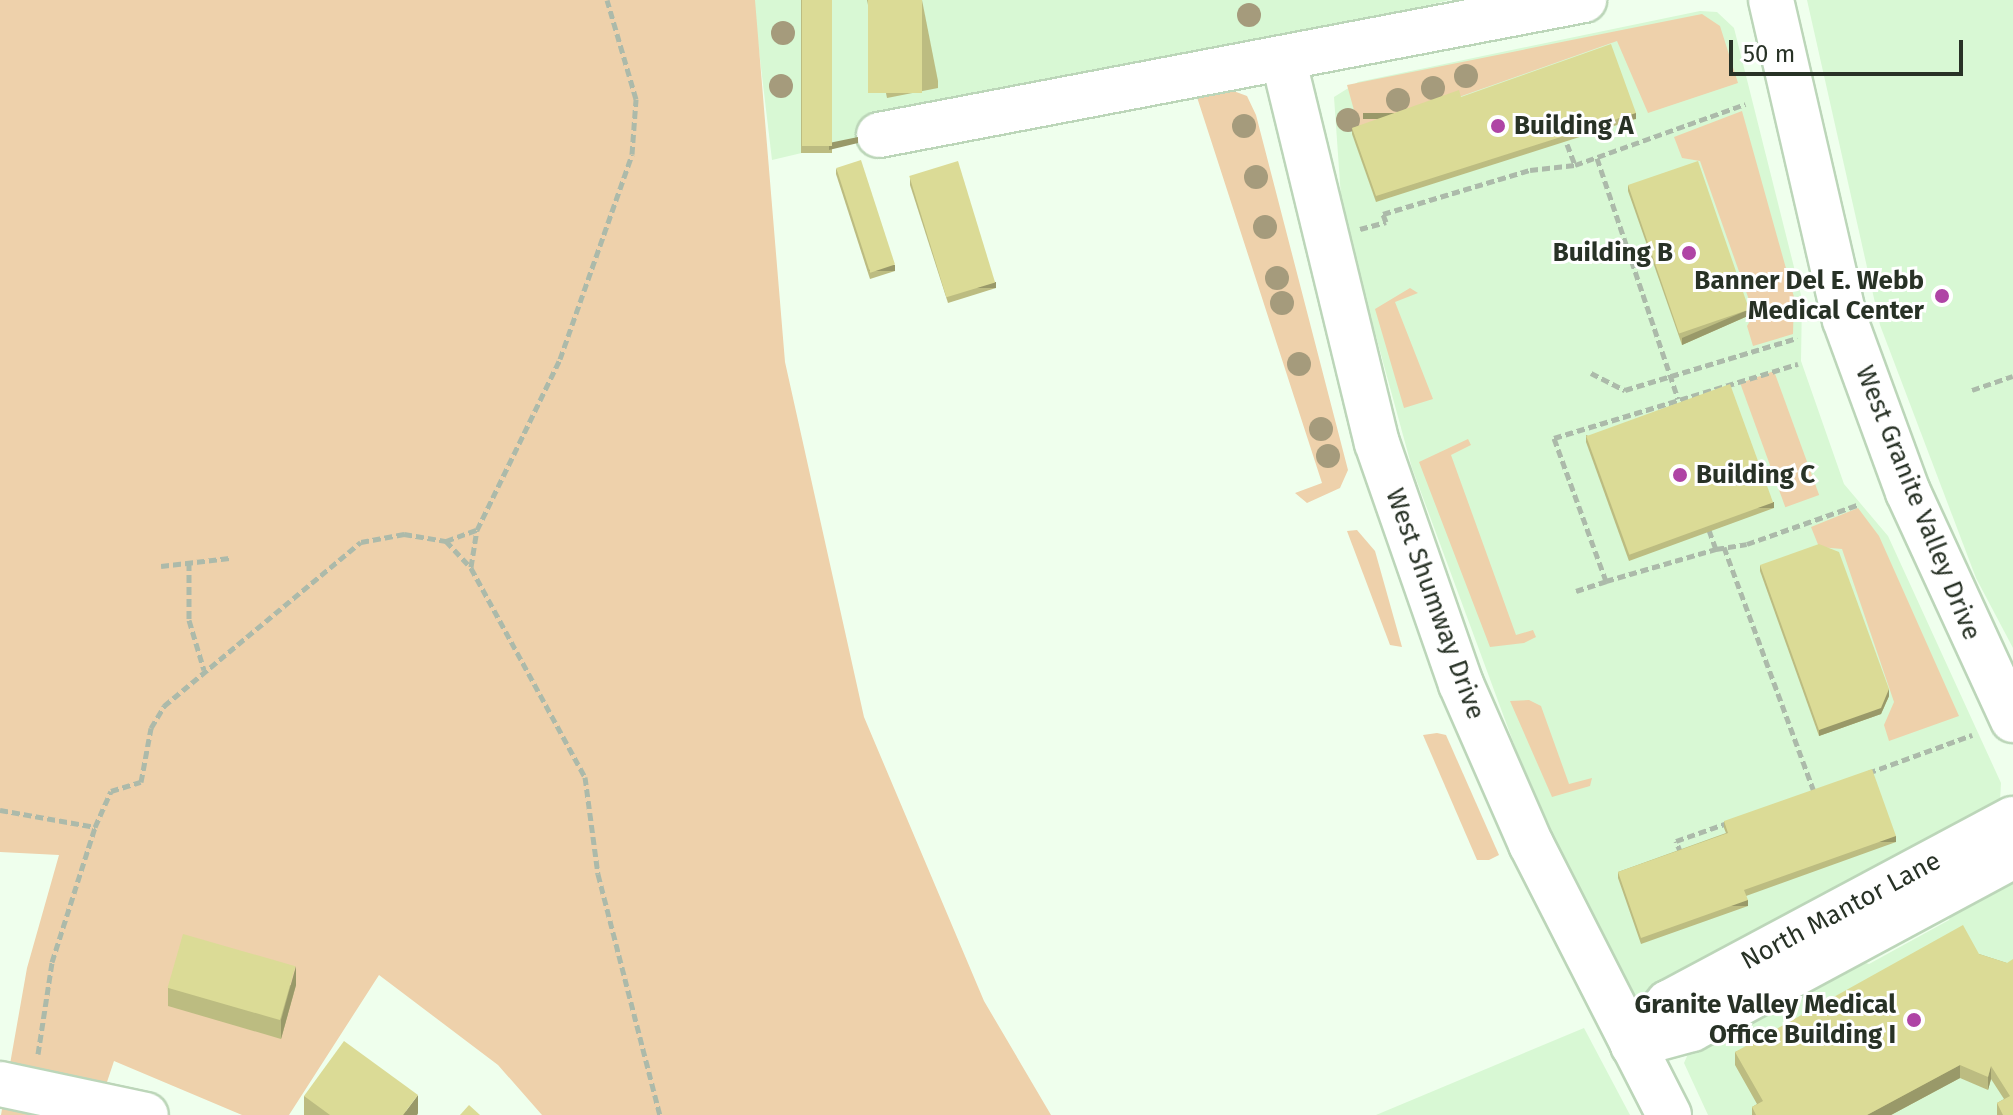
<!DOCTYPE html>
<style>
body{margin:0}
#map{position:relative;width:2013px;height:1115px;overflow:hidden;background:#efffed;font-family:"Fira Sans",sans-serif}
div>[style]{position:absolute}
.built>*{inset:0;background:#d8f8d4}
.green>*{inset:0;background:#eed1ab;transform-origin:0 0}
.path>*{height:5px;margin-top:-2.5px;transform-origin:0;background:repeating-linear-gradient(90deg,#acbaaa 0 8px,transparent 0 12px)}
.roads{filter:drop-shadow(2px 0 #bcd6b9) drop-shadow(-2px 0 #bcd6b9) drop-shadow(0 2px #bcd6b9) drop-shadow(0 -2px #bcd6b9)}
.minor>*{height:44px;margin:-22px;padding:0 22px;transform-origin:22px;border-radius:22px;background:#fff}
.trees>*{width:24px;height:24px;margin:-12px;border-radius:50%;background:#a59b7c}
.wall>*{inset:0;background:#bcbc81;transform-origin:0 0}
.shaded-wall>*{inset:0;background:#999969;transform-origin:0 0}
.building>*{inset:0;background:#dbdb96;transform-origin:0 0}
.dots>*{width:22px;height:22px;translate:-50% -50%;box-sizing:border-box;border:4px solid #fff;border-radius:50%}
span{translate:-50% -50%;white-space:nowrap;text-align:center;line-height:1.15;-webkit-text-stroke:6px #fff;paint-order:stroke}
.poi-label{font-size:26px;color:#283226;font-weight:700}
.left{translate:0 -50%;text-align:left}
.right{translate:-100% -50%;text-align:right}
.street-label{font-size:26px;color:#283226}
.scale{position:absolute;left:1729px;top:40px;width:234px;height:36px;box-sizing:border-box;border:4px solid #283226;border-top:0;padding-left:10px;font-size:24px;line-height:28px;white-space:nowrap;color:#283226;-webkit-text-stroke:6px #fff;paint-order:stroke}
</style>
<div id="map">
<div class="built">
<div style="clip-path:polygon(753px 0,1450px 0,772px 160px)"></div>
<div style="clip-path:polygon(1807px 0,2013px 0,2013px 648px,1976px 578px,1880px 325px)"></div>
<div style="clip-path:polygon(1700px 11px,1717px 12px,1734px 28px,1802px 299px,1801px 361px,1844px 484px,1888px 536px,2001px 783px,2000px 801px,1993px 812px,1657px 998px,1642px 998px,1631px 996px,1535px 801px,1412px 468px,1342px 212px,1334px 97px,1358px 82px)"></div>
<div style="clip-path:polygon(2013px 871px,2013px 1115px,1708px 1115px,1684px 1063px,1692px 1045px,1847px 957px,1869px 964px,1949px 920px,1956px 896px)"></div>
<div style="clip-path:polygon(1584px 1028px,1630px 1115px,1376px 1115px)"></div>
</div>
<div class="green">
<div style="clip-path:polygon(0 0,755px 0,785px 362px,864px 717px,984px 1001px,1051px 1115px,542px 1115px,498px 1065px,379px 975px,289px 1115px,242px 1115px,114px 1061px,96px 1115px,1px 1115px,27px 968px,59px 855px,0 852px)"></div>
<div style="clip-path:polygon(1702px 14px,1720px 26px,1738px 83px,1648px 113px,1617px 41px,1360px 132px,1347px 85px)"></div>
<div style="clip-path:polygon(1228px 89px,1247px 96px,1256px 115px,1348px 470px,1340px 488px,1307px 503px,1295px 493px,1322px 483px,1195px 91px)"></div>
<div style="clip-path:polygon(1742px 111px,1794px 297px,1793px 334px,1753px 346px,1747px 326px,1754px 314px,1700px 161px,1682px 158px,1674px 137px)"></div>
<div style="clip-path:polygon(1410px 288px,1418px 293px,1395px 302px,1433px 399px,1404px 408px,1375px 309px)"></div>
<div style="left:1774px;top:371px;width:132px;height:36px;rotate:70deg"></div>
<div style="clip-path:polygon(1468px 439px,1471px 445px,1451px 455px,1516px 635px,1533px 630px,1536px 637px,1524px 643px,1490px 647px,1419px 462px)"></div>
<div style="clip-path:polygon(1858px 508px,1879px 536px,1959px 716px,1889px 741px,1884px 725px,1894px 702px,1842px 549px,1819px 547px,1811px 527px)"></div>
<div style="clip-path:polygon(1357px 530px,1375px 551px,1402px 647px,1390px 645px,1347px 531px)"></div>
<div style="clip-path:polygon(1529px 700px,1541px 706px,1569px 784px,1592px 778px,1590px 786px,1552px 797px,1510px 701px)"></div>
<div style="clip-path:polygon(1437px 733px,1446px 735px,1499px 855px,1489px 860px,1477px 860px,1423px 735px)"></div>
</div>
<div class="path">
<div style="left:1567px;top:144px;width:22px;rotate:69deg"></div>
<div style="left:1575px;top:165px;width:181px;rotate:-19.7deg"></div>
<div style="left:1597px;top:158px;width:254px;rotate:71.4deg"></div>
<div style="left:1360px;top:229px;width:27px;rotate:-15deg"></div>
<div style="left:1386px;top:222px;width:9px;rotate:-111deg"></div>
<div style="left:1383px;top:214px;width:153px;rotate:-16.7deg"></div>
<div style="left:1530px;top:170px;width:45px;rotate:-6.3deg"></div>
<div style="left:1591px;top:373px;width:38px;rotate:27deg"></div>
<div style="left:1625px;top:390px;width:180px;rotate:-16.8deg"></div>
<div style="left:1972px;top:390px;width:43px;rotate:-18.9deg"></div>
<div style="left:1709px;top:530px;width:20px;rotate:70deg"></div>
<div style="left:1716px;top:549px;width:31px;rotate:-9deg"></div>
<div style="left:1747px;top:544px;width:117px;rotate:-19.5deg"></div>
<div style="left:446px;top:541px;width:37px;rotate:47deg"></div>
<div style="left:471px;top:568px;width:238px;rotate:61.4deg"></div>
<div style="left:585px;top:777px;width:98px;rotate:82.4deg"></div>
<div style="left:598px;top:874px;width:249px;rotate:75.6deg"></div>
<div style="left:1724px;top:547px;width:261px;rotate:69.8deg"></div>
<div style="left:189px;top:563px;width:57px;rotate:90deg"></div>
<div style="left:189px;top:620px;width:52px;rotate:73.3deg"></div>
<div style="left:161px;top:566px;width:69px;rotate:-6.6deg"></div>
<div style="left:471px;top:567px;width:37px;rotate:-81deg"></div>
<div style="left:477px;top:530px;width:190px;rotate:-64.1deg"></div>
<div style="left:560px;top:359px;width:217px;rotate:-70.6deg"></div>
<div style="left:632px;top:154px;width:55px;rotate:-85.8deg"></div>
<div style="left:636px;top:99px;width:103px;rotate:-106.3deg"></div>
<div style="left:1606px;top:581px;width:115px;rotate:-16.2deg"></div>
<div style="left:1576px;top:591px;width:32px;rotate:-18deg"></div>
<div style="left:1606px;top:581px;width:152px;rotate:-110deg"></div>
<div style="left:1554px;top:438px;width:255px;rotate:-16.9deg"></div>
<div style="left:1868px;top:773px;width:111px;rotate:-20.1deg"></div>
<div style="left:0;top:810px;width:97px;rotate:10.1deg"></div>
<div style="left:1681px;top:853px;width:13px;rotate:-113deg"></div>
<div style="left:1676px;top:841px;width:57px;rotate:-19.4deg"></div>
<div style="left:38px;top:1054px;width:93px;rotate:-81.3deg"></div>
<div style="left:52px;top:962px;width:142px;rotate:-72.3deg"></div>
<div style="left:95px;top:827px;width:39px;rotate:-66deg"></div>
<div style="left:111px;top:791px;width:31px;rotate:-17deg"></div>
<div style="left:141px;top:782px;width:55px;rotate:-79.5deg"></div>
<div style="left:151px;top:728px;width:26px;rotate:-59deg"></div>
<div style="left:164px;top:706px;width:256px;rotate:-39.8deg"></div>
<div style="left:361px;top:542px;width:44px;rotate:-10.5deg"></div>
<div style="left:404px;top:534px;width:43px;rotate:9.5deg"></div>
<div style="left:446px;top:541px;width:33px;rotate:-20deg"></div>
</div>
<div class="roads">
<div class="minor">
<div style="left:1771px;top:0;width:328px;rotate:77deg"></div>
<div style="left:1845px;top:320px;width:183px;rotate:69.9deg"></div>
<div style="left:1908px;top:492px;width:251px;rotate:65.3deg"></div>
<div style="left:1284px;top:62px;width:392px;rotate:76.3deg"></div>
<div style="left:1377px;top:443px;width:255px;rotate:70.8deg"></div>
<div style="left:1461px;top:684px;width:175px;rotate:66.4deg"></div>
<div style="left:1531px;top:844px;width:304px;rotate:63deg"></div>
<div style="left:879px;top:135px;width:718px;rotate:-10.84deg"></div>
<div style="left:1633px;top:1045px;width:55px;rotate:-50.2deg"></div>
<div style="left:1668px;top:1003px;width:391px;rotate:-28.1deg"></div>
<div style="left:1633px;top:1045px;width:61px;rotate:-15.2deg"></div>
<div style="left:1692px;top:1029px;width:365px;rotate:-28.3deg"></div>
<div style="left:0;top:1084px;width:149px;rotate:12deg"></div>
</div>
</div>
<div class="trees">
<div style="left:1249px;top:15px"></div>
<div style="left:783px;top:33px"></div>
<div style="left:1466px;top:76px"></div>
<div style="left:781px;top:86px"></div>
<div style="left:1433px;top:88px"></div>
<div style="left:1398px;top:100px"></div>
<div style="left:1348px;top:120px"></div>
<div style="left:1244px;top:126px"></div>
<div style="left:1256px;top:177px"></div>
<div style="left:1265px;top:227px"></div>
<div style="left:1277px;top:278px"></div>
<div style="left:1282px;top:303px"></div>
<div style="left:1299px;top:364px"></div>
<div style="left:1321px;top:429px"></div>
<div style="left:1328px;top:456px"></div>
</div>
<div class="wall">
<div style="left:801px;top:0;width:31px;height:153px"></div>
<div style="clip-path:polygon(867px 0,922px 0,938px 81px,938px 88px,887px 98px)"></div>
<div style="clip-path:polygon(1461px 97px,1636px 119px,1376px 202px,1352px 134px,1352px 128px)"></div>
<div style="clip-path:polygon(836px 168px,895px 271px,870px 279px,836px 174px)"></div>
<div style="clip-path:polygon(910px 178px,996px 288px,948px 303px,910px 185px)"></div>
<div style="clip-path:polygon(1628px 185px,1750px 315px,1682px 345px,1628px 191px)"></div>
<div style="clip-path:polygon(1586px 435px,1774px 508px,1629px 561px,1586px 442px)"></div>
<div style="clip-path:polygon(1760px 565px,1889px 696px,1881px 714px,1819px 736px,1760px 571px)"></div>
<div style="clip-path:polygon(1724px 821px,1896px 842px,1746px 896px,1748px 906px,1641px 944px,1618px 878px,1618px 872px,1726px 833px,1724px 828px)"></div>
<div style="clip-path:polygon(1979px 954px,2007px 963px,2013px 1115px,1997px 1115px,1997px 1103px,2004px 1099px,1991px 1079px,1988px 1090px,1960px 1078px,1891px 1115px,1752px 1115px,1752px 1107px,1757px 1104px,1735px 1065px,1735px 1052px)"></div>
<div style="clip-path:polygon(296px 985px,281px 1039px,168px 1006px,168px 988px)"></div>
<div style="clip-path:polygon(304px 1096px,418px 1113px,417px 1115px,304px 1115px)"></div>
</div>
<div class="shaded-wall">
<div style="left:1636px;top:113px;width:6px;height:273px;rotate:90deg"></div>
<div style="clip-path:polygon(858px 137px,858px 143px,829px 150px,829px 143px)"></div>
<div style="left:895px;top:265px;width:6px;height:26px;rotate:90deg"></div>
<div style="left:996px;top:282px;width:6px;height:50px;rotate:90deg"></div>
<div style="clip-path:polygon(1750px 309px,1750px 315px,1682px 345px,1682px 338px)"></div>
<div style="left:1774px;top:502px;width:6px;height:154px;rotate:90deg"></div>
<div style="clip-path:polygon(1889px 689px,1889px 696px,1881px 714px,1819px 736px,1819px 730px)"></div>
<div style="left:1896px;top:836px;width:6px;height:161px;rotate:90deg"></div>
<div style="left:1748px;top:900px;width:6px;height:114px;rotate:90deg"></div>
<div style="clip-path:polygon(296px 966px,296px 985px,281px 1039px,281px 1020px)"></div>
<div style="clip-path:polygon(1960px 1065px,1960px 1078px,1891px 1115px,1867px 1115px)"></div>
<div style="clip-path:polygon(1991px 1066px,1991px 1079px,1988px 1090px,1988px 1077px)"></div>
<div style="clip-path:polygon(418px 1095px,418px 1113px,417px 1115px,403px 1115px)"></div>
</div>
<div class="building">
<div style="left:802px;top:0;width:30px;height:146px"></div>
<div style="left:868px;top:0;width:54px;height:93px"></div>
<div style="clip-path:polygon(1611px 44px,1636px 113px,1376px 196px,1352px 128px,1459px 90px,1461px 97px)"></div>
<div style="left:861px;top:160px;width:110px;height:26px;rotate:72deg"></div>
<div style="left:958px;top:161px;width:127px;height:51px;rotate:73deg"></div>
<div style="left:1698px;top:161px;width:157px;height:74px;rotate:71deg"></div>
<div style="left:1730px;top:384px;width:126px;height:153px;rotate:70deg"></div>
<div style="clip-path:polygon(1819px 544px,1839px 552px,1889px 689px,1881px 708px,1819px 730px,1760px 565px)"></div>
<div style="clip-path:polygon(1872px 769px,1896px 836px,1744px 890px,1748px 900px,1641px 938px,1618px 872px,1728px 833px,1724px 821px)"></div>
<div style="clip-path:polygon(1963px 925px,1979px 954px,2007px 963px,2013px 959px,2013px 1115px,2003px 1115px,1997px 1103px,2010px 1096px,1991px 1066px,1988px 1077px,1960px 1065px,1867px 1115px,1756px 1115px,1752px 1107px,1763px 1101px,1735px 1052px)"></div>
<div style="left:183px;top:934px;width:117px;height:56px;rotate:16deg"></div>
<div style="clip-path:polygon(344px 1041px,418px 1095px,403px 1115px,330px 1115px,304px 1096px)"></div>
<div style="clip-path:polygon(469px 1105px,480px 1115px,460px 1115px)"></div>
</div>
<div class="dots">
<div style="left:1498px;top:126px;background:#af44a5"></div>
<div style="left:1689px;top:253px;background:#af44a5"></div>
<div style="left:1942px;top:296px;background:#af44a5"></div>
<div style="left:1680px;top:475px;background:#af44a5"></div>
<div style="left:1914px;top:1020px;background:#af44a5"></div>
</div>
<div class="poi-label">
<span class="left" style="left:1514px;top:126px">Building A</span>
<span class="right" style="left:1673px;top:253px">Building B</span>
<span class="right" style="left:1924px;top:296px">Banner Del E. Webb<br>Medical Center</span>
<span class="left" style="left:1696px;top:475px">Building C</span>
<span class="right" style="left:1896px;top:1020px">Granite Valley Medical<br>Office Building I</span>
</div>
<div class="street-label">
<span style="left:1918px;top:503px;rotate:68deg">West Granite Valley Drive</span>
<span style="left:1435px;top:604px;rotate:70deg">West Shumway Drive</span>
<span style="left:1841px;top:911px;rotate:-28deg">North Mantor Lane</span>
</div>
<div class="scale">50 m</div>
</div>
